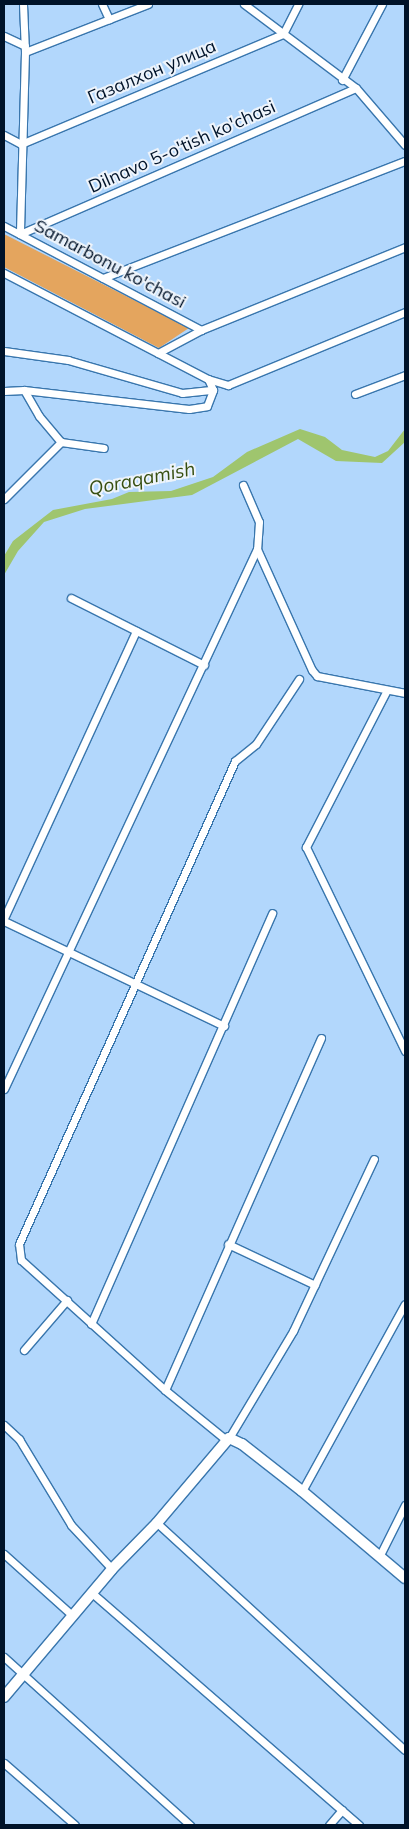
<!DOCTYPE html>
<meta charset="utf-8">
<style>
body{margin:0}
#map{position:relative;width:409px;height:1829px;overflow:hidden;background:#b2d7fc;font-family:Mulish,sans-serif}
div>[style]{position:absolute}
.green>*{inset:0;background:#e4a55e}
.water>*{inset:0;background:#9fc56e}
.roads{filter:drop-shadow(1px 0 #3976ad) drop-shadow(-1px 0 #3976ad) drop-shadow(0 1px #3976ad) drop-shadow(0 -1px #3976ad)}
.street>*{height:7px;margin:-3.5px;padding:0 3.5px;transform-origin:3.5px;border-radius:3.5px;background:#fff}
.secondary>*{height:10px;margin:-5px;padding:0 5px;transform-origin:5px;border-radius:5px;background:#fff}
span{translate:-50% -50%;white-space:nowrap;text-align:center;line-height:1.15;-webkit-text-stroke:4px #eef4fb;paint-order:stroke}
.street-label{font-size:18px;color:#001329}
.water-label{font-size:19px;color:#374f11;font-style:italic}
.frame{position:absolute;inset:0;border:5px solid #001329;pointer-events:none}
</style>
<div id="map">
<div class="green">
<div style="clip-path:polygon(4px 234px,189px 328px,159px 348px,4px 267px)"></div>
</div>
<div class="water">
<div style="clip-path:polygon(300px 429px,325px 437px,342px 450px,375px 457px,388px 451px,405px 429px,405px 442px,382px 463px,336px 461px,298px 439px,192px 495px,85px 509px,44px 522px,18px 551px,4px 575px,4px 556px,13px 541px,53px 510px,112px 499px,129px 492px,171px 491px,213px 477px,247px 452px)"></div>
</div>
<div class="roads">
<div class="street">
<div style="left:23px;top:4px;width:48px;rotate:87.6deg"></div>
<div style="left:25px;top:52px;width:182px;rotate:91.6deg"></div>
<div style="left:20px;top:234px;width:366px;rotate:-23.5deg"></div>
<div style="left:102px;top:4px;width:17px;rotate:65deg"></div>
<div style="left:244px;top:4px;width:140px;rotate:36.9deg"></div>
<div style="left:356px;top:88px;width:75px;rotate:49.3deg"></div>
<div style="left:4px;top:36px;width:23px;rotate:25deg"></div>
<div style="left:25px;top:52px;width:132px;rotate:-21.3deg"></div>
<div style="left:342px;top:80px;width:86px;rotate:-62.2deg"></div>
<div style="left:4px;top:135px;width:19px;rotate:28deg"></div>
<div style="left:21px;top:144px;width:284px;rotate:-22.8deg"></div>
<div style="left:283px;top:34px;width:34px;rotate:-63deg"></div>
<div style="left:4px;top:226px;width:223px;rotate:27.8deg"></div>
<div style="left:4px;top:273px;width:230px;rotate:27.5deg"></div>
<div style="left:208px;top:379px;width:21px;rotate:17deg"></div>
<div style="left:228px;top:385px;width:191px;rotate:-22.4deg"></div>
<div style="left:103px;top:278px;width:324px;rotate:-21.2deg"></div>
<div style="left:4px;top:351px;width:65px;rotate:8deg"></div>
<div style="left:68px;top:360px;width:119px;rotate:16.1deg"></div>
<div style="left:182px;top:393px;width:31px;rotate:-6deg"></div>
<div style="left:158px;top:353px;width:49px;rotate:-28.1deg"></div>
<div style="left:201px;top:330px;width:220px;rotate:-22.1deg"></div>
<div style="left:24px;top:390px;width:30px;rotate:60deg"></div>
<div style="left:39px;top:416px;width:34px;rotate:50deg"></div>
<div style="left:61px;top:442px;width:43px;rotate:7.9deg"></div>
<div style="left:4px;top:391px;width:20px;rotate:-3deg"></div>
<div style="left:24px;top:390px;width:166px;rotate:6.6deg"></div>
<div style="left:189px;top:409px;width:18px;rotate:-9deg"></div>
<div style="left:207px;top:406px;width:17px;rotate:-69deg"></div>
<div style="left:213px;top:390px;width:12px;rotate:-114deg"></div>
<div style="left:355px;top:394px;width:53px;rotate:-20.8deg"></div>
<div style="left:243px;top:485px;width:40px;rotate:66.6deg"></div>
<div style="left:259px;top:522px;width:27px;rotate:94deg"></div>
<div style="left:257px;top:549px;width:133px;rotate:65.6deg"></div>
<div style="left:312px;top:670px;width:8px;rotate:50deg"></div>
<div style="left:317px;top:676px;width:90px;rotate:10.9deg"></div>
<div style="left:4px;top:499px;width:81px;rotate:-45deg"></div>
<div style="left:71px;top:598px;width:149px;rotate:26.7deg"></div>
<div style="left:387px;top:690px;width:177px;rotate:117.3deg"></div>
<div style="left:306px;top:847px;width:227px;rotate:64.1deg"></div>
<div style="left:4px;top:918px;width:316px;rotate:-65.3deg"></div>
<div style="left:4px;top:921px;width:244px;rotate:25.5deg"></div>
<div style="left:4px;top:1089px;width:596px;rotate:-64.9deg"></div>
<div style="left:228px;top:1244px;width:96px;rotate:25.2deg"></div>
<div style="left:91px;top:1324px;width:449px;rotate:-66.2deg"></div>
<div style="left:24px;top:1350px;width:66px;rotate:-49.3deg"></div>
<div style="left:165px;top:1390px;width:385px;rotate:-66.1deg"></div>
<div style="left:4px;top:1425px;width:21px;rotate:43deg"></div>
<div style="left:19px;top:1439px;width:100px;rotate:58.8deg"></div>
<div style="left:71px;top:1525px;width:60px;rotate:47deg"></div>
<div style="left:229px;top:1438px;width:125px;rotate:-59.1deg"></div>
<div style="left:293px;top:1331px;width:190px;rotate:-64.8deg"></div>
<div style="left:225px;top:1439px;width:77px;rotate:-140.8deg"></div>
<div style="left:165px;top:1390px;width:194px;rotate:-137.9deg"></div>
<div style="left:21px;top:1260px;width:16px;rotate:-97deg"></div>
<div style="left:19px;top:1244px;width:529px;rotate:-65.91deg"></div>
<div style="left:235px;top:761px;width:27px;rotate:-39deg"></div>
<div style="left:256px;top:744px;width:78px;rotate:-56.5deg"></div>
<div style="left:302px;top:1491px;width:213px;rotate:-61.2deg"></div>
<div style="left:157px;top:1523px;width:336px;rotate:42.5deg"></div>
<div style="left:4px;top:1554px;width:91px;rotate:41.9deg"></div>
<div style="left:380px;top:1555px;width:56px;rotate:-63.4deg"></div>
<div style="left:92px;top:1593px;width:354px;rotate:41deg"></div>
<div style="left:4px;top:1657px;width:251px;rotate:42.1deg"></div>
<div style="left:4px;top:1763px;width:94px;rotate:41.1deg"></div>
<div style="left:329px;top:1825px;width:20px;rotate:-49deg"></div>
</div>
<div class="secondary">
<div style="left:4px;top:1697px;width:167px;rotate:-49.8deg"></div>
<div style="left:112px;top:1569px;width:64px;rotate:-45.6deg"></div>
<div style="left:157px;top:1523px;width:111px;rotate:-49.7deg"></div>
<div style="left:229px;top:1438px;width:14px;rotate:25deg"></div>
<div style="left:242px;top:1444px;width:76px;rotate:38.1deg"></div>
<div style="left:302px;top:1491px;width:135px;rotate:40.2deg"></div>
</div>
</div>
<div class="street-label">
<span style="left:152px;top:72px;rotate:-23deg">Газалхон улица</span>
<span style="left:182px;top:147px;rotate:-24deg">Dilnavo 5-o'tish ko'chasi</span>
<span style="left:110px;top:264px;rotate:28deg">Samarbonu ko'chasi</span>
</div>
<div class="water-label">
<span style="left:142px;top:479px;rotate:-11deg">Qoraqamish</span>
</div>
<div class="frame"></div>
</div>
